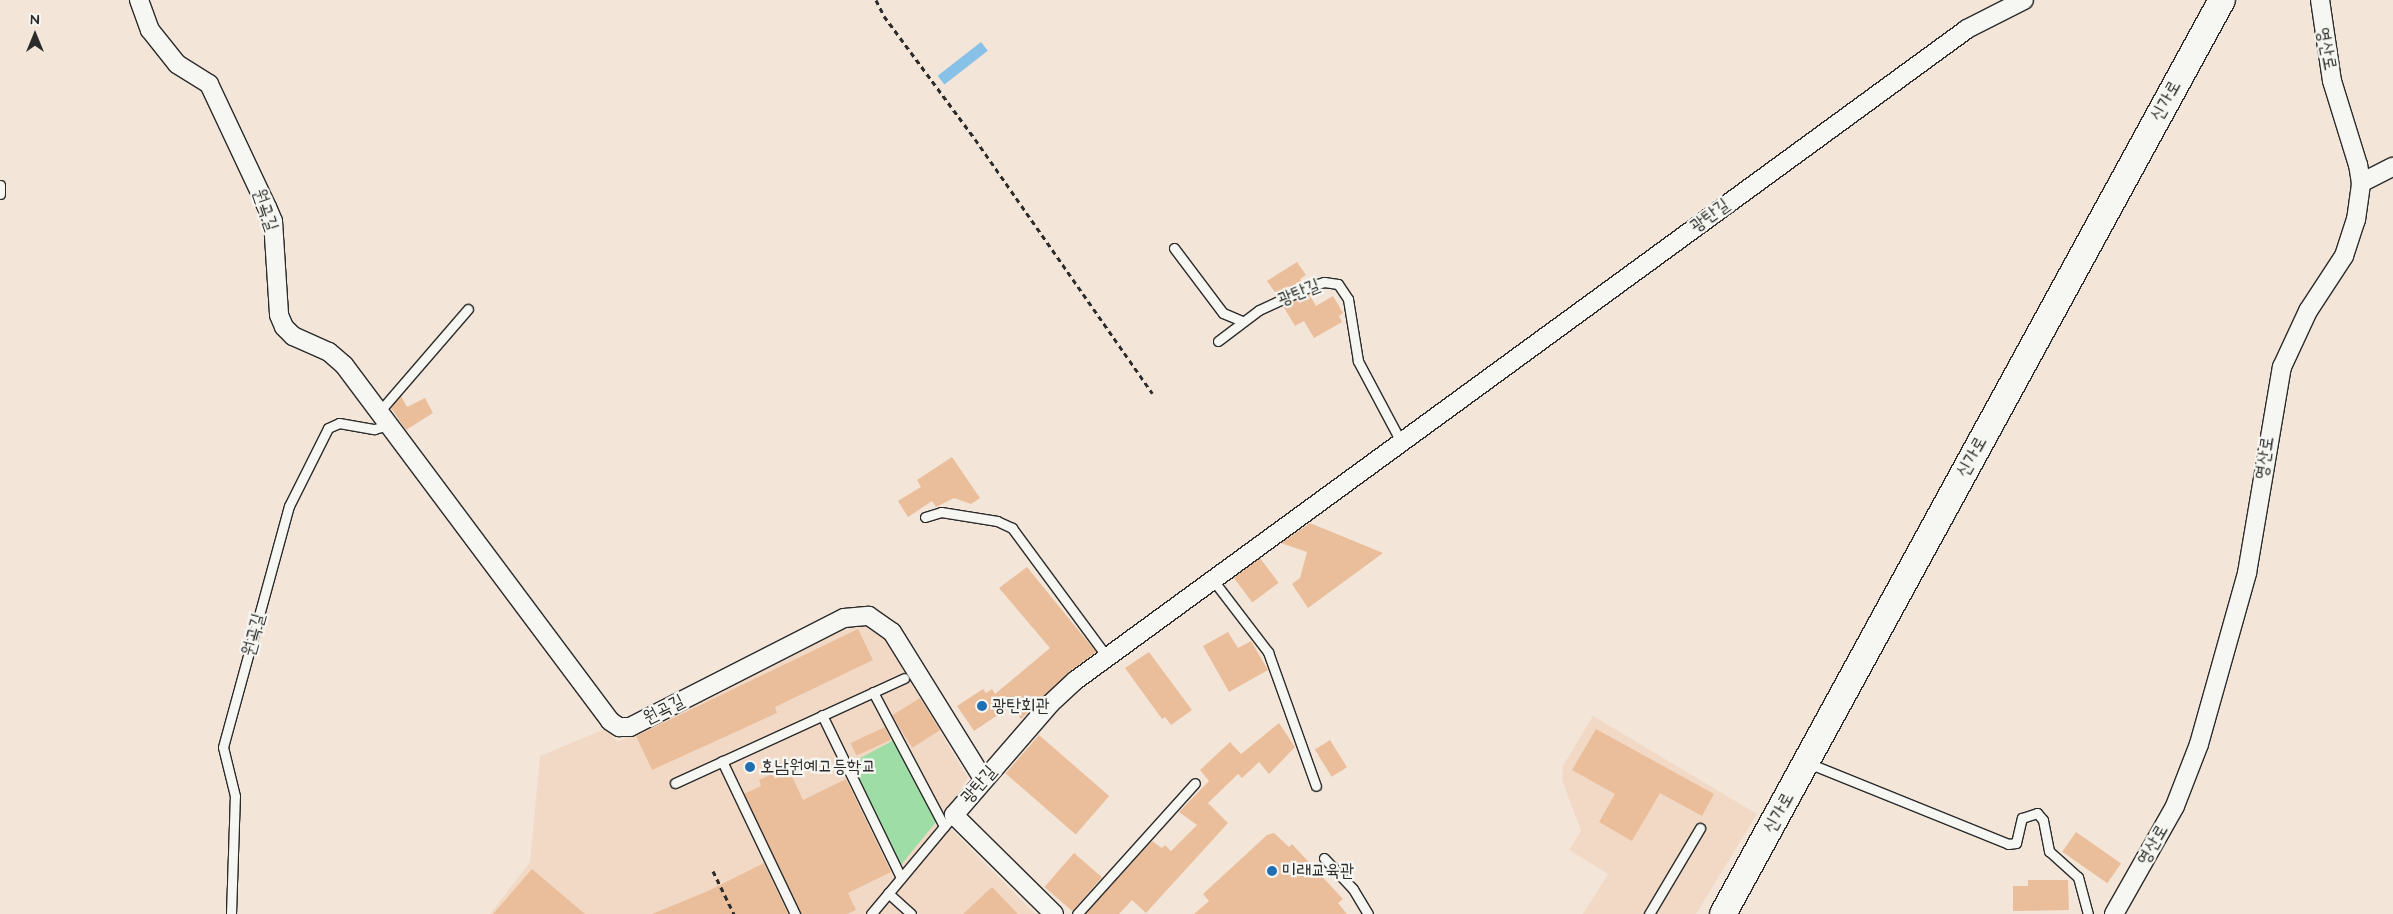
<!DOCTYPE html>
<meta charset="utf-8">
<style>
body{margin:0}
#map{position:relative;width:2393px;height:914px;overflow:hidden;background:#f3e5d8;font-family:"Architects Daughter","Poor Story",sans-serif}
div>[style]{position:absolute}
.built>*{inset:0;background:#f1d9c6}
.green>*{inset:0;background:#9edda5}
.water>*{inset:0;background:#88c1e7;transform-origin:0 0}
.building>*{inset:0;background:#ebbe9b;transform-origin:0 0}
.path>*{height:3px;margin-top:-1.5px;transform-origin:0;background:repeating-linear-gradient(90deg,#2b2b2b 0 5px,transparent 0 9px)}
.roads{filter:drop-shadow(1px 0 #2b2b2b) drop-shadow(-1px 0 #2b2b2b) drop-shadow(0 1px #2b2b2b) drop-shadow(0 -1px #2b2b2b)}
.lane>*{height:9px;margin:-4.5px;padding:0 4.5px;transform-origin:4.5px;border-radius:4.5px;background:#f6f6f2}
.street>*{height:18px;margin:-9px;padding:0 9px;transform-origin:9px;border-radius:9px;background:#f6f6f2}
.secondary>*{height:26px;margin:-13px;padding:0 13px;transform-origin:13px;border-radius:13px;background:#f6f6f2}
.dots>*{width:14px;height:14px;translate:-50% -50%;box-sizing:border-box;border:2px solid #f6f6f2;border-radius:50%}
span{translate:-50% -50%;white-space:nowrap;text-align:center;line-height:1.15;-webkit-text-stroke:4.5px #f6f6f2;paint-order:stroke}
.street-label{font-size:18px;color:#2b2b2b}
.poi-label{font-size:18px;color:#2b2b2b}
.left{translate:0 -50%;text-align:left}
.north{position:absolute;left:10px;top:10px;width:50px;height:50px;-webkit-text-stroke:4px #f6f6f2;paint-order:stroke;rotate:0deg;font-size:14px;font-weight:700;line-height:20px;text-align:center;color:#2b2b2b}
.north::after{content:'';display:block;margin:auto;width:18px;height:22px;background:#2b2b2b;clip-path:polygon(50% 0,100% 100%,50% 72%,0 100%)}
</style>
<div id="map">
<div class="built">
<div style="clip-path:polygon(850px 624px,870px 627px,883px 637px,968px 778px,941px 819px,1035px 914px,490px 914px,530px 862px,540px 756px,605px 729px,618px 742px)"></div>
<div style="clip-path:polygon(1593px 716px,1757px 814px,1696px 914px,1583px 914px,1608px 874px,1569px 850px,1581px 831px,1562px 780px,1563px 766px)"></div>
</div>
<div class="green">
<div style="clip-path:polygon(894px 740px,936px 822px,901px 865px,849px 764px)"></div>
</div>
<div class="water">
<div style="left:981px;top:42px;width:11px;height:55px;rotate:52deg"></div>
</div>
<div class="building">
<div style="clip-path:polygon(1297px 262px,1306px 275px,1300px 279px,1302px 283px,1277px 295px,1267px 281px)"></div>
<div style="clip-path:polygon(1309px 294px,1316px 306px,1333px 296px,1343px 313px,1339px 316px,1342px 322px,1314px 338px,1304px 321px,1295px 326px,1283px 306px)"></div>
<div style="clip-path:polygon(401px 396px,407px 407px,425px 398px,433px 413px,406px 430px,391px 408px)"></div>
<div style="clip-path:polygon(952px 457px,980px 498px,971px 504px,954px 498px,936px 507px,932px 501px,908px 517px,898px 501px,921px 487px,917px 480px)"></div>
<div style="clip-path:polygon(1310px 523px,1383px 553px,1308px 608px,1292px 584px,1300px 578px,1307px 552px,1281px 543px)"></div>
<div style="left:1260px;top:558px;width:31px;height:33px;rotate:53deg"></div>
<div style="clip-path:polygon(1027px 567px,1096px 652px,1069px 672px,1021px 719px,1011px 706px,974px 731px,957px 706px,983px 689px,986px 693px,992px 689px,995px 694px,1050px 648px,999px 588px)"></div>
<div style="clip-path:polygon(858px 629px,873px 660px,775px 707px,777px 713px,652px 770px,636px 736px)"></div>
<div style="clip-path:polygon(1228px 632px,1238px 648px,1251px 641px,1268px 670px,1229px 692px,1203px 646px)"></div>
<div style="clip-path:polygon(1149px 652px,1192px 710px,1171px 725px,1165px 717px,1162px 719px,1125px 668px)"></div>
<div style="left:920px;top:698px;width:38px;height:33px;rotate:58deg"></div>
<div style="clip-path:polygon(1279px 723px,1295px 747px,1269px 774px,1259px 762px,1242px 778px,1238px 774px,1208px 803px,1228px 823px,1146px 913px,1132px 900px,1119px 914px,1085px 914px,1152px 841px,1162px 848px,1165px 845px,1171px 851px,1197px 825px,1179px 812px,1209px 781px,1200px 770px,1230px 742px,1241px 754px)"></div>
<div style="left:885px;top:727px;width:14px;height:38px;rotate:65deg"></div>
<div style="clip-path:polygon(1596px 729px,1714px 794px,1702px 816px,1660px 793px,1632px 841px,1599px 822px,1615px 794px,1572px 770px)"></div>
<div style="left:1039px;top:735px;width:93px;height:51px;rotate:41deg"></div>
<div style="left:1330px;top:740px;width:32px;height:18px;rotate:58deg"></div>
<div style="clip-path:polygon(790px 772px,803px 800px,846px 779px,891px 872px,848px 893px,856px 910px,847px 914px,801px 914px,744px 794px,761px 786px,759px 780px,772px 774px,775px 779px)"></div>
<div style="left:2076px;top:832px;width:55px;height:24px;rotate:35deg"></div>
<div style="clip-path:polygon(1274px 833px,1289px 847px,1292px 844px,1343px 899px,1338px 903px,1347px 914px,1194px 914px,1209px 901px,1203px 894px,1267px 835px)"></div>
<div style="left:1074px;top:853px;width:37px;height:45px;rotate:41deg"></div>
<div style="clip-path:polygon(764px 863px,788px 914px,652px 914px,708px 891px)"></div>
<div style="clip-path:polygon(532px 869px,585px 914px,493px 914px)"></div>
<div style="clip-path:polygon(2028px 880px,2068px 880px,2069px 910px,2013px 911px,2013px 886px,2028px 886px)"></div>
<div style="clip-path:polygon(992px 887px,1018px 914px,963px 914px)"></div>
</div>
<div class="path">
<div style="left:876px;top:0;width:18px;rotate:63deg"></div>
<div style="left:884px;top:16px;width:153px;rotate:53.5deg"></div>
<div style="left:975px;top:139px;width:310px;rotate:55.1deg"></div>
<div style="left:713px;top:871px;width:48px;rotate:64deg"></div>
</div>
<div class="roads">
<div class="lane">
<div style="left:0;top:185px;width:9px;rotate:90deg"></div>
<div style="left:1174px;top:248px;width:81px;rotate:53deg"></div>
<div style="left:1223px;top:313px;width:21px;rotate:23deg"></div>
<div style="left:1218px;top:341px;width:51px;rotate:-37.1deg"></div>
<div style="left:1259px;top:310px;width:57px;rotate:-24.8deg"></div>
<div style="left:1311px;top:286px;width:14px;rotate:-17deg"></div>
<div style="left:1324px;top:282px;width:14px;rotate:8deg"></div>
<div style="left:1338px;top:284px;width:18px;rotate:56deg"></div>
<div style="left:1348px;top:299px;width:63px;rotate:80.8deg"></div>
<div style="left:1358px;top:361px;width:92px;rotate:62deg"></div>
<div style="left:379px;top:412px;width:136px;rotate:-49.2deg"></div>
<div style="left:925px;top:517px;width:17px;rotate:-17deg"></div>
<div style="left:941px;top:512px;width:57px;rotate:9.1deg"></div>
<div style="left:997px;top:521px;width:17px;rotate:25deg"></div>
<div style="left:1012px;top:528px;width:160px;rotate:53.6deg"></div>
<div style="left:1213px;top:580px;width:91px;rotate:52.6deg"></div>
<div style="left:1268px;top:652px;width:142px;rotate:70.3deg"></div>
<div style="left:873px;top:692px;width:152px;rotate:62.1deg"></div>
<div style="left:822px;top:715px;width:181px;rotate:64.1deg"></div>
<div style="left:722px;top:761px;width:170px;rotate:64.5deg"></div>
<div style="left:1808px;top:763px;width:216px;rotate:22deg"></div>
<div style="left:2008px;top:844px;width:8px;rotate:-7deg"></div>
<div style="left:2016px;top:843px;width:26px;rotate:-77deg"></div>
<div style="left:2022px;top:818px;width:16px;rotate:-18deg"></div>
<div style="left:2037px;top:813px;width:9px;rotate:49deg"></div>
<div style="left:2043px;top:820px;width:32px;rotate:79deg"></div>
<div style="left:2049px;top:851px;width:39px;rotate:42deg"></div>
<div style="left:2078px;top:877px;width:38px;rotate:75deg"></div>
<div style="left:675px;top:783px;width:252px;rotate:-24.6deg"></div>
<div style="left:1324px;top:858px;width:42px;rotate:46.9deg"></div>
<div style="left:1353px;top:889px;width:29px;rotate:59deg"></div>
<div style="left:888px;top:893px;width:31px;rotate:42deg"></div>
<div style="left:231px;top:914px;width:118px;rotate:-88.1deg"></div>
<div style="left:235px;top:796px;width:50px;rotate:-103.8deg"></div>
<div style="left:223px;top:747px;width:250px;rotate:-74.7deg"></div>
<div style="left:289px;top:506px;width:87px;rotate:-63.4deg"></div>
<div style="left:328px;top:428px;width:12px;rotate:-24deg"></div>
<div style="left:339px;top:423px;width:36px;rotate:10deg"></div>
<div style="left:374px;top:429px;width:16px;rotate:-15deg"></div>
<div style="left:871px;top:914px;width:120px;rotate:-50.1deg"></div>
<div style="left:1077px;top:914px;width:176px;rotate:-48deg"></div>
<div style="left:1649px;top:914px;width:100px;rotate:-59.3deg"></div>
</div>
<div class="street">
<div style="left:139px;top:0;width:32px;rotate:70deg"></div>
<div style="left:150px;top:30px;width:43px;rotate:51.5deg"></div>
<div style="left:177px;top:64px;width:38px;rotate:32deg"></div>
<div style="left:209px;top:84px;width:136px;rotate:64.8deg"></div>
<div style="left:267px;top:207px;width:15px;rotate:67deg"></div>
<div style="left:273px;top:221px;width:94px;rotate:86.3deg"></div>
<div style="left:279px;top:315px;width:13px;rotate:67deg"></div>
<div style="left:284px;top:327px;width:13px;rotate:45deg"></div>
<div style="left:293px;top:336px;width:39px;rotate:24deg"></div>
<div style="left:329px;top:352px;width:20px;rotate:41deg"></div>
<div style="left:344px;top:365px;width:444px;rotate:53.2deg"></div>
<div style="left:610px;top:721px;width:11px;rotate:34deg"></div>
<div style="left:619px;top:727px;width:11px"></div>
<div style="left:630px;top:727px;width:240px;rotate:-27deg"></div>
<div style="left:844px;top:618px;width:25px;rotate:-5deg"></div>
<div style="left:869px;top:616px;width:28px;rotate:35deg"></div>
<div style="left:892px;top:632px;width:173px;rotate:58.2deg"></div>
<div style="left:2361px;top:183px;width:36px;rotate:-27deg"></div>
<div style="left:1054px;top:914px;width:141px;rotate:-135.3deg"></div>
<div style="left:954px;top:815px;width:147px;rotate:-49.1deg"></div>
<div style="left:1050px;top:704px;width:35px;rotate:-43deg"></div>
<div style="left:1076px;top:680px;width:1103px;rotate:-36.15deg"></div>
<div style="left:1967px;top:29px;width:64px;rotate:-27deg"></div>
<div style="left:2114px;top:914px;width:124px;rotate:-60.5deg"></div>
<div style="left:2175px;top:806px;width:66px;rotate:-68.8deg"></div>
<div style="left:2199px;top:744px;width:178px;rotate:-74.3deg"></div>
<div style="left:2247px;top:573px;width:209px;rotate:-80.4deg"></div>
<div style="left:2282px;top:367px;width:62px;rotate:-65.1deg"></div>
<div style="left:2308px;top:311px;width:66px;rotate:-56.8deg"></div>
<div style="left:2344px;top:256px;width:38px;rotate:-72deg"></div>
<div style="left:2356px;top:220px;width:37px;rotate:-82deg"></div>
<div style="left:2361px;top:183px;width:18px;rotate:-99deg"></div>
<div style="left:2358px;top:165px;width:88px;rotate:-107.2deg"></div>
<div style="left:2332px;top:81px;width:82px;rotate:-98.4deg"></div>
</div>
<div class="secondary">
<div style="left:1723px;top:914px;width:1041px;rotate:-61.37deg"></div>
</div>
</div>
<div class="dots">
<div style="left:982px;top:706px;background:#1f6fb2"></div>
<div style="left:750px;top:767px;background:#1f6fb2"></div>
<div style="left:1272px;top:871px;background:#1f6fb2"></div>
</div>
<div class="street-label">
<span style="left:2326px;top:49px;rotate:79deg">영산로</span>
<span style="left:2166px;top:101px;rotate:-61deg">신가로</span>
<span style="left:265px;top:210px;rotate:71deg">원곡길</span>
<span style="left:1710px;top:216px;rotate:-36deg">광탄길</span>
<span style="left:1299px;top:293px;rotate:-22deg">광탄길</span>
<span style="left:1972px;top:457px;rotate:-61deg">신가로</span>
<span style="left:2265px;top:458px;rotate:-81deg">영산로</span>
<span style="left:254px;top:635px;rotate:-75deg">원곡길</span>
<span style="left:664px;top:710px;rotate:-27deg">원곡길</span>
<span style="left:979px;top:785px;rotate:-49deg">광탄길</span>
<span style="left:1779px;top:813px;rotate:-61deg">신가로</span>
<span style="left:2153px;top:845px;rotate:-60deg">영산로</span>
</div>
<div class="poi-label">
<span class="left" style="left:992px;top:706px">광탄회관</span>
<span class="left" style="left:760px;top:767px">호남원예고등학교</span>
<span class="left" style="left:1282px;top:871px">미래교육관</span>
</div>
<div class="north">N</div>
</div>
